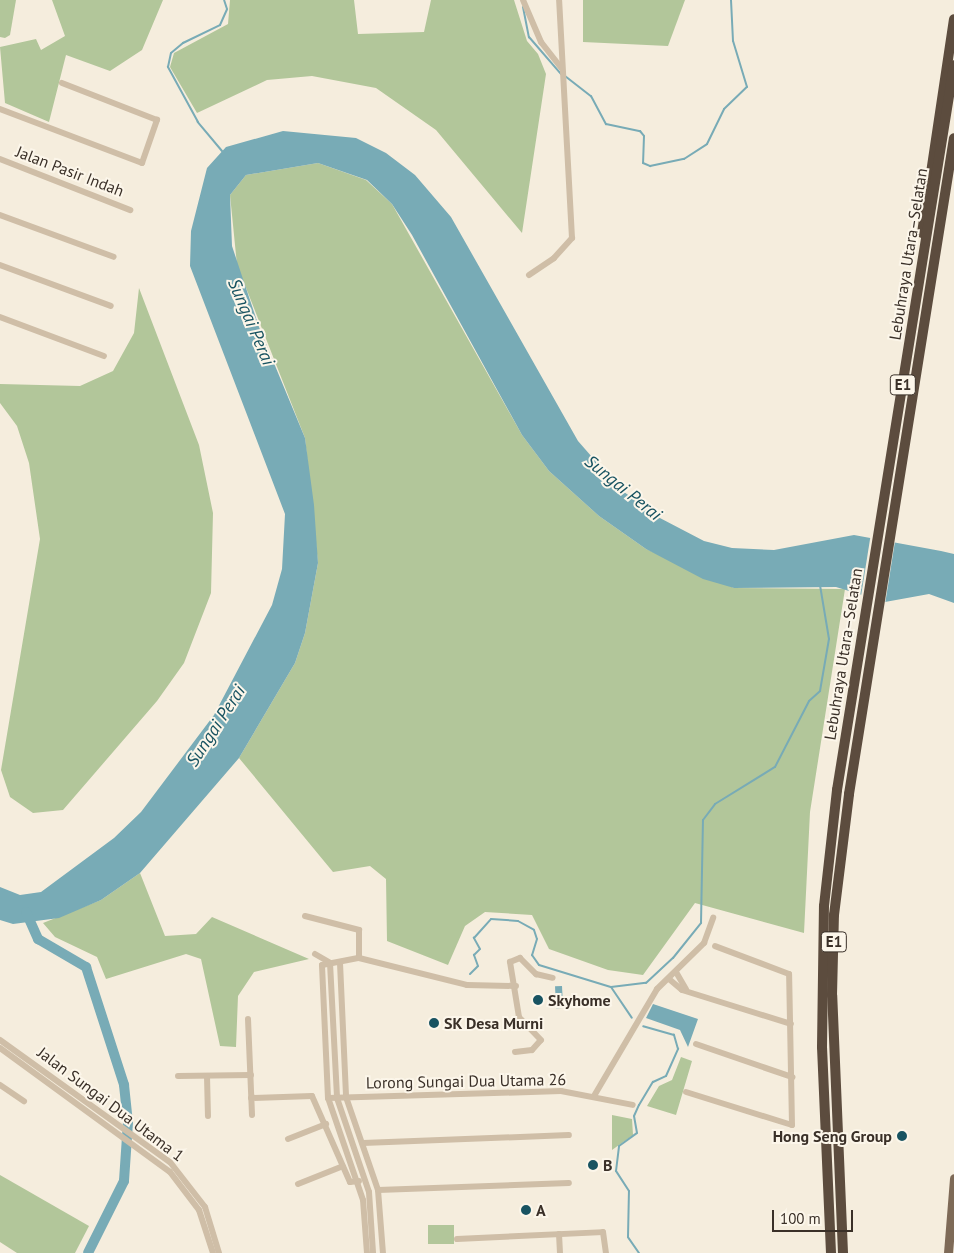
<!DOCTYPE html>
<meta charset="utf-8">
<style>
body{margin:0}
#map{position:relative;width:954px;height:1253px;overflow:hidden;background:#f5eddd;font-family:"PT Sans",sans-serif}
div>[style]{position:absolute}
.green>*{inset:0;background:#b2c69a;transform-origin:0 0}
.water>*{inset:0;background:#78abb6;transform-origin:0 0}
.pier>*{inset:0;background:#f5eddd;transform-origin:0 0}
.stream>*{height:2px;margin:-1px;padding:0 1px;transform-origin:1px;border-radius:1px;background:#78abb6}
.river>*{height:10px;margin:-5px;padding:0 5px;transform-origin:5px;border-radius:5px;background:#78abb6}
.minor>*{height:6px;margin:-3px;padding:0 3px;transform-origin:3px;border-radius:3px;background:#cfbea7}
.major>*{height:9px;margin:-4.5px;padding:0 4.5px;transform-origin:4.5px;border-radius:4.5px;background:#7e6a57}
.highway>*{height:10px;margin:-5px;padding:0 5px;transform-origin:5px;border-radius:5px;background:#5c4c3e}
.dots>*{width:14px;height:14px;translate:-50% -50%;box-sizing:border-box;border:2px solid #fcf6ea;border-radius:50%}
span{translate:-50% -50%;white-space:nowrap;text-align:center;line-height:1.15;-webkit-text-stroke:4px #fcf6ea;paint-order:stroke}
.shield-label span{padding:1px 4px;background:#fcf6ea;border:1px solid;border-radius:4px;-webkit-text-stroke-width:0}
.shield-label{font-size:15px;color:#3a3028;font-weight:700}
.street-label{font-size:16px;color:#3a3028}
.poi-label{font-size:16px;color:#3a3028;font-weight:700}
.left{translate:0 -50%;text-align:left}
.right{translate:-100% -50%;text-align:right}
.water-label{font-size:18px;color:#185361;font-style:italic}
.scale{position:absolute;left:772px;top:1210px;width:81px;height:22px;box-sizing:border-box;border:2px solid #3a3028;border-top:0;padding-left:6px;font-size:15px;line-height:18px;white-space:nowrap;color:#3a3028;-webkit-text-stroke:4px #fcf6ea;paint-order:stroke}
</style>
<div id="map">
<div class="green">
<div style="clip-path:polygon(0 0,16px 0,10px 35px,5px 38px,0 37px)"></div>
<div style="clip-path:polygon(52px 0,163px 0,142px 50px,110px 71px,66px 55px,49px 122px,5px 103px,0 47px,36px 39px,41px 50px,65px 36px)"></div>
<div style="clip-path:polygon(230px 0,354px 0,358px 34px,424px 32px,431px 0,514px 0,527px 41px,538px 54px,546px 74px,522px 233px,436px 130px,376px 88px,312px 76px,267px 80px,197px 113px,170px 67px,174px 53px,228px 24px)"></div>
<div style="clip-path:polygon(583px 0,685px 0,668px 46px,583px 42px)"></div>
<div style="clip-path:polygon(318px 163px,366px 180px,392px 204px,522px 435px,549px 471px,599px 516px,646px 549px,734px 588px,845px 589px,810px 812px,804px 933px,695px 903px,643px 975px,608px 970px,549px 949px,532px 915px,485px 912px,465px 926px,448px 965px,387px 941px,386px 879px,370px 866px,333px 872px,239px 758px,295px 663px,305px 633px,318px 563px,305px 438px,237px 265px,230px 195px,246px 175px)"></div>
<div style="clip-path:polygon(139px 288px,199px 445px,213px 513px,211px 593px,184px 663px,157px 701px,63px 810px,33px 813px,10px 797px,1px 770px,40px 539px,29px 463px,17px 426px,0 403px,0 384px,80px 386px,113px 371px,134px 333px)"></div>
<div style="clip-path:polygon(140px 873px,165px 936px,196px 934px,212px 917px,309px 959px,254px 972px,238px 996px,236px 1047px,220px 1046px,201px 959px,186px 954px,106px 979px,97px 957px,55px 937px,43px 923px,101px 900px)"></div>
<div style="clip-path:polygon(681px 1057px,692px 1061px,676px 1115px,647px 1106px,659px 1086px,672px 1080px)"></div>
<div style="clip-path:polygon(612px 1115px,632px 1119px,633px 1135px,612px 1150px)"></div>
<div style="clip-path:polygon(0 1175px,89px 1226px,75px 1253px,17px 1253px,0 1242px)"></div>
<div style="left:454px;top:1225px;width:19px;height:26px;rotate:90deg"></div>
</div>
<div class="water">
<div style="clip-path:polygon(283px 131px,356px 138px,386px 153px,415px 175px,451px 217px,578px 441px,620px 489px,658px 517px,704px 541px,732px 548px,774px 550px,854px 535px,941px 551px,954px 554px,954px 603px,929px 594px,885px 602px,836px 587px,734px 588px,703px 579px,646px 549px,599px 516px,549px 471px,522px 435px,412px 235px,392px 204px,367px 180px,318px 163px,246px 175px,230px 195px,232px 246px,259px 327px,305px 438px,314px 505px,318px 563px,305px 633px,295px 663px,239px 758px,140px 873px,101px 900px,59px 918px,13px 924px,0 920px,0 887px,20px 895px,41px 892px,114px 838px,141px 812px,214px 715px,272px 605px,282px 569px,285px 514px,190px 266px,191px 231px,207px 168px,226px 147px)"></div>
<div style="left:562px;top:986px;width:22px;height:7px;rotate:87deg"></div>
<div style="clip-path:polygon(653px 1004px,698px 1019px,688px 1047px,680px 1030px,646px 1018px)"></div>
</div>
<div class="pier">
<div style="left:871px;top:533px;width:25px;height:66px;rotate:9deg"></div>
</div>
<div class="stream">
<div style="left:523px;top:7px;width:31px;rotate:79deg"></div>
<div style="left:529px;top:37px;width:49px;rotate:49.1deg"></div>
<div style="left:565px;top:76px;width:33px;rotate:38deg"></div>
<div style="left:591px;top:96px;width:32px;rotate:62deg"></div>
<div style="left:606px;top:124px;width:35px;rotate:12deg"></div>
<div style="left:640px;top:131px;width:6px;rotate:51deg"></div>
<div style="left:644px;top:136px;width:27px;rotate:92deg"></div>
<div style="left:643px;top:163px;width:8px;rotate:23deg"></div>
<div style="left:650px;top:166px;width:35px;rotate:-12deg"></div>
<div style="left:684px;top:159px;width:27px;rotate:-33deg"></div>
<div style="left:707px;top:144px;width:39px;rotate:-64deg"></div>
<div style="left:724px;top:109px;width:32px;rotate:-44deg"></div>
<div style="left:747px;top:87px;width:48px;rotate:-106.9deg"></div>
<div style="left:733px;top:41px;width:41px;rotate:-92.8deg"></div>
<div style="left:222px;top:151px;width:38px;rotate:-130deg"></div>
<div style="left:198px;top:122px;width:63px;rotate:-118.6deg"></div>
<div style="left:168px;top:67px;width:14px;rotate:-78deg"></div>
<div style="left:171px;top:53px;width:16px;rotate:-40deg"></div>
<div style="left:183px;top:43px;width:41px;rotate:-25.9deg"></div>
<div style="left:220px;top:25px;width:17px;rotate:-66deg"></div>
<div style="left:227px;top:9px;width:9px;rotate:-108deg"></div>
<div style="left:470px;top:974px;width:11px;rotate:-45deg"></div>
<div style="left:478px;top:966px;width:12px;rotate:-110deg"></div>
<div style="left:474px;top:955px;width:8px;rotate:-45deg"></div>
<div style="left:480px;top:949px;width:13px;rotate:-119deg"></div>
<div style="left:474px;top:938px;width:25px;rotate:-48deg"></div>
<div style="left:491px;top:919px;width:27px;rotate:4deg"></div>
<div style="left:518px;top:921px;width:18px;rotate:29deg"></div>
<div style="left:534px;top:930px;width:9px;rotate:72deg"></div>
<div style="left:537px;top:939px;width:17px;rotate:107deg"></div>
<div style="left:532px;top:955px;width:12px;rotate:55deg"></div>
<div style="left:539px;top:965px;width:75px;rotate:17deg"></div>
<div style="left:611px;top:987px;width:35px;rotate:-7deg"></div>
<div style="left:646px;top:983px;width:37px;rotate:-43deg"></div>
<div style="left:673px;top:958px;width:45px;rotate:-51.3deg"></div>
<div style="left:701px;top:923px;width:103px;rotate:-88.9deg"></div>
<div style="left:703px;top:820px;width:20px;rotate:-53deg"></div>
<div style="left:715px;top:804px;width:70px;rotate:-31.7deg"></div>
<div style="left:775px;top:767px;width:74px;rotate:-62.7deg"></div>
<div style="left:809px;top:701px;width:15px;rotate:-42deg"></div>
<div style="left:820px;top:691px;width:53px;rotate:-80.2deg"></div>
<div style="left:829px;top:639px;width:55px;rotate:-99.5deg"></div>
<div style="left:611px;top:987px;width:37px;rotate:56deg"></div>
<div style="left:639px;top:1253px;width:19px;rotate:-125deg"></div>
<div style="left:628px;top:1237px;width:46px;rotate:-88.8deg"></div>
<div style="left:629px;top:1191px;width:24px;rotate:-123deg"></div>
<div style="left:616px;top:1171px;width:25px;rotate:-83deg"></div>
<div style="left:619px;top:1146px;width:22px;rotate:-36deg"></div>
<div style="left:637px;top:1133px;width:17px;rotate:-100deg"></div>
<div style="left:634px;top:1116px;width:12px;rotate:-66deg"></div>
<div style="left:639px;top:1105px;width:27px;rotate:-59deg"></div>
<div style="left:653px;top:1082px;width:14px;rotate:-25deg"></div>
<div style="left:666px;top:1076px;width:30px;rotate:-66deg"></div>
<div style="left:678px;top:1049px;width:15px;rotate:-106deg"></div>
<div style="left:674px;top:1035px;width:32px;rotate:-164deg"></div>
</div>
<div class="river">
<div style="left:26px;top:912px;width:30px;rotate:66deg"></div>
<div style="left:38px;top:939px;width:56px;rotate:30.3deg"></div>
<div style="left:86px;top:967px;width:124px;rotate:72.1deg"></div>
<div style="left:124px;top:1085px;width:37px;rotate:84deg"></div>
<div style="left:128px;top:1122px;width:59px;rotate:93.9deg"></div>
<div style="left:124px;top:1181px;width:80px;rotate:116.6deg"></div>
</div>
<div class="minor">
<div style="left:523px;top:0;width:46px;rotate:66.8deg"></div>
<div style="left:541px;top:42px;width:33px;rotate:52deg"></div>
<div style="left:0;top:109px;width:152px;rotate:20.8deg"></div>
<div style="left:142px;top:163px;width:46px;rotate:-70.8deg"></div>
<div style="left:157px;top:120px;width:102px;rotate:-158.7deg"></div>
<div style="left:0;top:159px;width:140px;rotate:21.4deg"></div>
<div style="left:0;top:215px;width:121px;rotate:20.2deg"></div>
<div style="left:0;top:265px;width:118px;rotate:20.3deg"></div>
<div style="left:529px;top:275px;width:30px;rotate:-34deg"></div>
<div style="left:554px;top:258px;width:27px;rotate:-48deg"></div>
<div style="left:572px;top:238px;width:238px;rotate:-93.1deg"></div>
<div style="left:0;top:317px;width:111px;rotate:20.6deg"></div>
<div style="left:305px;top:916px;width:56px;rotate:14.5deg"></div>
<div style="left:359px;top:930px;width:28px;rotate:90deg"></div>
<div style="left:315px;top:954px;width:16px;rotate:30deg"></div>
<div style="left:330px;top:963px;width:135px;rotate:87deg"></div>
<div style="left:337px;top:1098px;width:99px;rotate:71.2deg"></div>
<div style="left:369px;top:1192px;width:61px;rotate:86.2deg"></div>
<div style="left:340px;top:963px;width:134px;rotate:87.4deg"></div>
<div style="left:346px;top:1097px;width:98px;rotate:71deg"></div>
<div style="left:378px;top:1190px;width:63px;rotate:85.5deg"></div>
<div style="left:676px;top:972px;width:20px;rotate:60deg"></div>
<div style="left:669px;top:979px;width:17px;rotate:40deg"></div>
<div style="left:682px;top:990px;width:114px;rotate:17.3deg"></div>
<div style="left:248px;top:1019px;width:96px;rotate:87.6deg"></div>
<div style="left:0;top:1040px;width:209px;rotate:35.7deg"></div>
<div style="left:170px;top:1162px;width:57px;rotate:52.1deg"></div>
<div style="left:205px;top:1207px;width:48px;rotate:73.1deg"></div>
<div style="left:696px;top:1044px;width:102px;rotate:19deg"></div>
<div style="left:0;top:1048px;width:210px;rotate:36.1deg"></div>
<div style="left:170px;top:1172px;width:48px;rotate:52.7deg"></div>
<div style="left:199px;top:1210px;width:45px;rotate:72deg"></div>
<div style="left:515px;top:1052px;width:17px;rotate:-7deg"></div>
<div style="left:532px;top:1050px;width:13px;rotate:-48deg"></div>
<div style="left:541px;top:1040px;width:32px;rotate:-134deg"></div>
<div style="left:519px;top:1017px;width:56px;rotate:-99.3deg"></div>
<div style="left:510px;top:962px;width:11px;rotate:-22deg"></div>
<div style="left:520px;top:958px;width:23px;rotate:45deg"></div>
<div style="left:536px;top:974px;width:17px;rotate:13deg"></div>
<div style="left:178px;top:1076px;width:73px;rotate:-0.8deg"></div>
<div style="left:207px;top:1076px;width:40px;rotate:88.6deg"></div>
<div style="left:0;top:1085px;width:29px;rotate:34deg"></div>
<div style="left:686px;top:1092px;width:111px;rotate:17.3deg"></div>
<div style="left:792px;top:1125px;width:151px;rotate:-91.1deg"></div>
<div style="left:789px;top:974px;width:79px;rotate:-159.3deg"></div>
<div style="left:594px;top:1096px;width:124px;rotate:-59.5deg"></div>
<div style="left:657px;top:989px;width:66px;rotate:-44.4deg"></div>
<div style="left:704px;top:943px;width:27px;rotate:-70deg"></div>
<div style="left:251px;top:1098px;width:61px;rotate:-1.9deg"></div>
<div style="left:312px;top:1096px;width:94px;rotate:66.2deg"></div>
<div style="left:350px;top:1182px;width:9px;rotate:-6deg"></div>
<div style="left:328px;top:1098px;width:233px;rotate:-1.7deg"></div>
<div style="left:561px;top:1091px;width:73px;rotate:11deg"></div>
<div style="left:288px;top:1139px;width:41px;rotate:-21.5deg"></div>
<div style="left:363px;top:1143px;width:206px;rotate:-2.2deg"></div>
<div style="left:298px;top:1184px;width:48px;rotate:-21.8deg"></div>
<div style="left:378px;top:1190px;width:191px;rotate:-2.1deg"></div>
<div style="left:559px;top:1234px;width:19px;rotate:87deg"></div>
<div style="left:457px;top:1239px;width:146px;rotate:-2.7deg"></div>
<div style="left:603px;top:1232px;width:21px;rotate:82deg"></div>
<div style="left:367px;top:1253px;width:53px;rotate:-94.3deg"></div>
<div style="left:363px;top:1200px;width:108px;rotate:-108.9deg"></div>
<div style="left:328px;top:1098px;width:133px;rotate:-92.6deg"></div>
<div style="left:322px;top:965px;width:38px;rotate:-11deg"></div>
<div style="left:359px;top:958px;width:111px;rotate:14deg"></div>
<div style="left:467px;top:985px;width:49px;rotate:1.2deg"></div>
</div>
<div class="major">
<div style="left:948px;top:1253px;width:75px;rotate:-85.4deg"></div>
</div>
<div class="highway">
<div style="left:922px;top:233px;width:216px;rotate:-81.5deg"></div>
<div style="left:831px;top:1253px;width:206px;rotate:-92.5deg"></div>
<div style="left:822px;top:1047px;width:141px;rotate:-89.2deg"></div>
<div style="left:824px;top:906px;width:117px;rotate:-83.6deg"></div>
<div style="left:837px;top:790px;width:734px;rotate:-80.83deg"></div>
<div style="left:843px;top:1253px;width:258px;rotate:-92.4deg"></div>
<div style="left:832px;top:995px;width:80px;rotate:-88.6deg"></div>
<div style="left:834px;top:915px;width:122px;rotate:-82.9deg"></div>
<div style="left:849px;top:794px;width:664px;rotate:-80.91deg"></div>
</div>
<div class="dots">
<div style="left:538px;top:1000px;background:#185361"></div>
<div style="left:434px;top:1023px;background:#185361"></div>
<div style="left:902px;top:1136px;background:#185361"></div>
<div style="left:593px;top:1165px;background:#185361"></div>
<div style="left:526px;top:1210px;background:#185361"></div>
</div>
<div class="shield-label">
<span style="left:903px;top:385px">E1</span>
<span style="left:834px;top:942px">E1</span>
</div>
<div class="street-label">
<span style="left:70px;top:171px;rotate:21deg">Jalan Pasir Indah</span>
<span style="left:908px;top:254px;rotate:-81deg">Lebuhraya Utara–Selatan</span>
<span style="left:843px;top:654px;rotate:-81deg">Lebuhraya Utara–Selatan</span>
<span style="left:466px;top:1081px;rotate:-1deg">Lorong Sungai Dua Utama 26</span>
<span style="left:111px;top:1104px;rotate:37deg">Jalan Sungai Dua Utama 1</span>
</div>
<div class="poi-label">
<span class="left" style="left:548px;top:1000px">Skyhome</span>
<span class="left" style="left:444px;top:1023px">SK Desa Murni</span>
<span class="right" style="left:892px;top:1136px">Hong Seng Group</span>
<span class="left" style="left:603px;top:1165px">B</span>
<span class="left" style="left:536px;top:1210px">A</span>
</div>
<div class="water-label">
<span style="left:251px;top:322px;rotate:67deg">Sungai Perai</span>
<span style="left:623px;top:488px;rotate:39deg">Sungai Perai</span>
<span style="left:216px;top:726px;rotate:-57deg">Sungai Perai</span>
</div>
<div class="scale">100 m</div>
</div>
